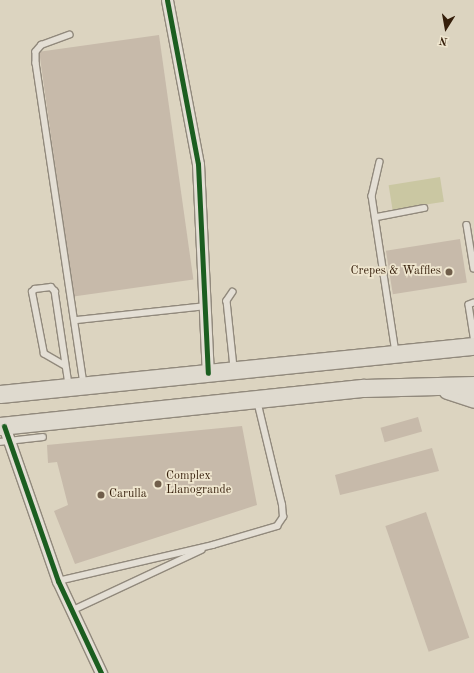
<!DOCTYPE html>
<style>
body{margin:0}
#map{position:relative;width:474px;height:673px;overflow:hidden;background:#dcd4c0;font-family:"Old Standard TT",serif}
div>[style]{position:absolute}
.green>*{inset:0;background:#cac7a2;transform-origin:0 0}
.building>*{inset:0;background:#c7baaa;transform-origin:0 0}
.roads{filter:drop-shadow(1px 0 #91897c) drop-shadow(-1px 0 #91897c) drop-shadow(0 1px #91897c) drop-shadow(0 -1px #91897c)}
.lane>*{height:5.5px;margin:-2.75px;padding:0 2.75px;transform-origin:2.75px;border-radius:2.75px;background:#e4dfd5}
.street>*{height:11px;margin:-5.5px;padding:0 5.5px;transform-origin:5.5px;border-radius:5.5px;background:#e4dfd5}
.primary>*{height:17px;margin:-8.5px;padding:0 8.5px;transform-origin:8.5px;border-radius:8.5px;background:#dfdacf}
.cycleway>*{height:5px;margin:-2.5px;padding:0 2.5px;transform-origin:2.5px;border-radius:2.5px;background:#1b5e20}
.dots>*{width:11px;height:11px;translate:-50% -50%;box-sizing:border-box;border:2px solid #efe6cf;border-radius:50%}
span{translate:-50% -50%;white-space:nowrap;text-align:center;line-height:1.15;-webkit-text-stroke:3.5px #efe6cf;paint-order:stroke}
.poi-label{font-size:12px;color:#361f0b}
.right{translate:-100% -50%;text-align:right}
.left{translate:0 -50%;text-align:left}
.north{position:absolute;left:426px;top:8px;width:40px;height:40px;-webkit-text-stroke:3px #efe6cf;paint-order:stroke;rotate:191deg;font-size:11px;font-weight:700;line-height:16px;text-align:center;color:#361f0b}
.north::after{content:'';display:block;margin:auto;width:14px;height:18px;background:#361f0b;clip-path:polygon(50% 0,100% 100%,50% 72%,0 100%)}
</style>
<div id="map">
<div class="green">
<div style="left:440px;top:177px;width:25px;height:52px;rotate:81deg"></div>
</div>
<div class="building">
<div style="left:159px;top:35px;width:247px;height:121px;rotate:82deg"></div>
<div style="left:460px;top:239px;width:44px;height:75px;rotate:81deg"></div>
<div style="left:418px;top:417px;width:15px;height:39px;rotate:74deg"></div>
<div style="clip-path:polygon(242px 426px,257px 505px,75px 564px,54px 511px,68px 505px,57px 462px,48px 463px,47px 445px)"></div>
<div style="clip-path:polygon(432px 448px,439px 471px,340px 495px,335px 475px)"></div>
<div style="left:426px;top:512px;width:133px;height:43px;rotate:71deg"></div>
</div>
<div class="roads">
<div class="lane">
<div style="left:70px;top:35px;width:30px;rotate:160deg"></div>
<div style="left:42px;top:45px;width:9px;rotate:131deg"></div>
<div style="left:36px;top:52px;width:11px;rotate:90deg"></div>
<div style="left:36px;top:63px;width:324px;rotate:81.5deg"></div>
<div style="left:380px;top:162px;width:35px;rotate:103deg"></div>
<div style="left:372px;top:196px;width:158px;rotate:81.3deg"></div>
<div style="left:377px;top:217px;width:48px;rotate:-10.8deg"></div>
<div style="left:467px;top:225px;width:44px;rotate:80.8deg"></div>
<div style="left:233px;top:292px;width:11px;rotate:124deg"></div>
<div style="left:227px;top:301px;width:67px;rotate:84deg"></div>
<div style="left:474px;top:303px;width:5px;rotate:158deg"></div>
<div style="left:469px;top:305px;width:33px;rotate:81deg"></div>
<div style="left:77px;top:320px;width:130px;rotate:-6.2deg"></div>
<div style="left:65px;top:366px;width:24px;rotate:-150deg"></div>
<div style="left:44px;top:354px;width:63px;rotate:-101deg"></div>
<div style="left:32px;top:292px;width:4px;rotate:-45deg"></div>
<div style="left:35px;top:289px;width:16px;rotate:-7deg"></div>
<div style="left:51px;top:287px;width:6px;rotate:45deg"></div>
<div style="left:55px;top:291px;width:95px;rotate:81.5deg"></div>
<div style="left:0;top:442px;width:43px;rotate:-6.6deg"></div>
<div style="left:58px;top:581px;width:159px;rotate:-13.1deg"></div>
<div style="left:213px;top:545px;width:67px;rotate:-16.5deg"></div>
<div style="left:277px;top:526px;width:11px;rotate:-56deg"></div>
<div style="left:283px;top:517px;width:12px;rotate:-95deg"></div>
<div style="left:282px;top:505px;width:107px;rotate:-103.5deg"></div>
<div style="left:71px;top:611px;width:144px;rotate:-25.1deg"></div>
</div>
<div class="street">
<div style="left:167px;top:0;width:167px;rotate:79.3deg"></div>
<div style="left:198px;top:164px;width:209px;rotate:87.3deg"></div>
<div style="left:4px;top:426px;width:164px;rotate:70.8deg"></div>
<div style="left:58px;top:581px;width:102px;rotate:64.9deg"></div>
</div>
<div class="primary">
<div style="left:447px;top:390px;width:28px;rotate:18deg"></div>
<div style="left:0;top:394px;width:476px;rotate:-5.8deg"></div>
<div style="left:0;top:426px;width:366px;rotate:-6deg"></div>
<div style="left:364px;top:388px;width:110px;rotate:-1.6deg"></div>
</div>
</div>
<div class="cycleway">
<div style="left:167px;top:0;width:167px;rotate:79.3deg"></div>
<div style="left:198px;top:164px;width:209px;rotate:87.3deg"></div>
<div style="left:4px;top:426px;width:164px;rotate:70.8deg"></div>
<div style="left:58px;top:581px;width:102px;rotate:64.9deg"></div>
</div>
<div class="dots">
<div style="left:449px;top:272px;background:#705e4a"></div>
<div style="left:158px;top:484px;background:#705e4a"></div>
<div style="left:101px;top:495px;background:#705e4a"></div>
</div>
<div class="poi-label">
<span class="right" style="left:441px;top:272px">Crepes &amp; Waffles</span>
<span class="left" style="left:166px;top:484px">Complex<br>Llanogrande</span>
<span class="left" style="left:109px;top:495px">Carulla</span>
</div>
<div class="north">N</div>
</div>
